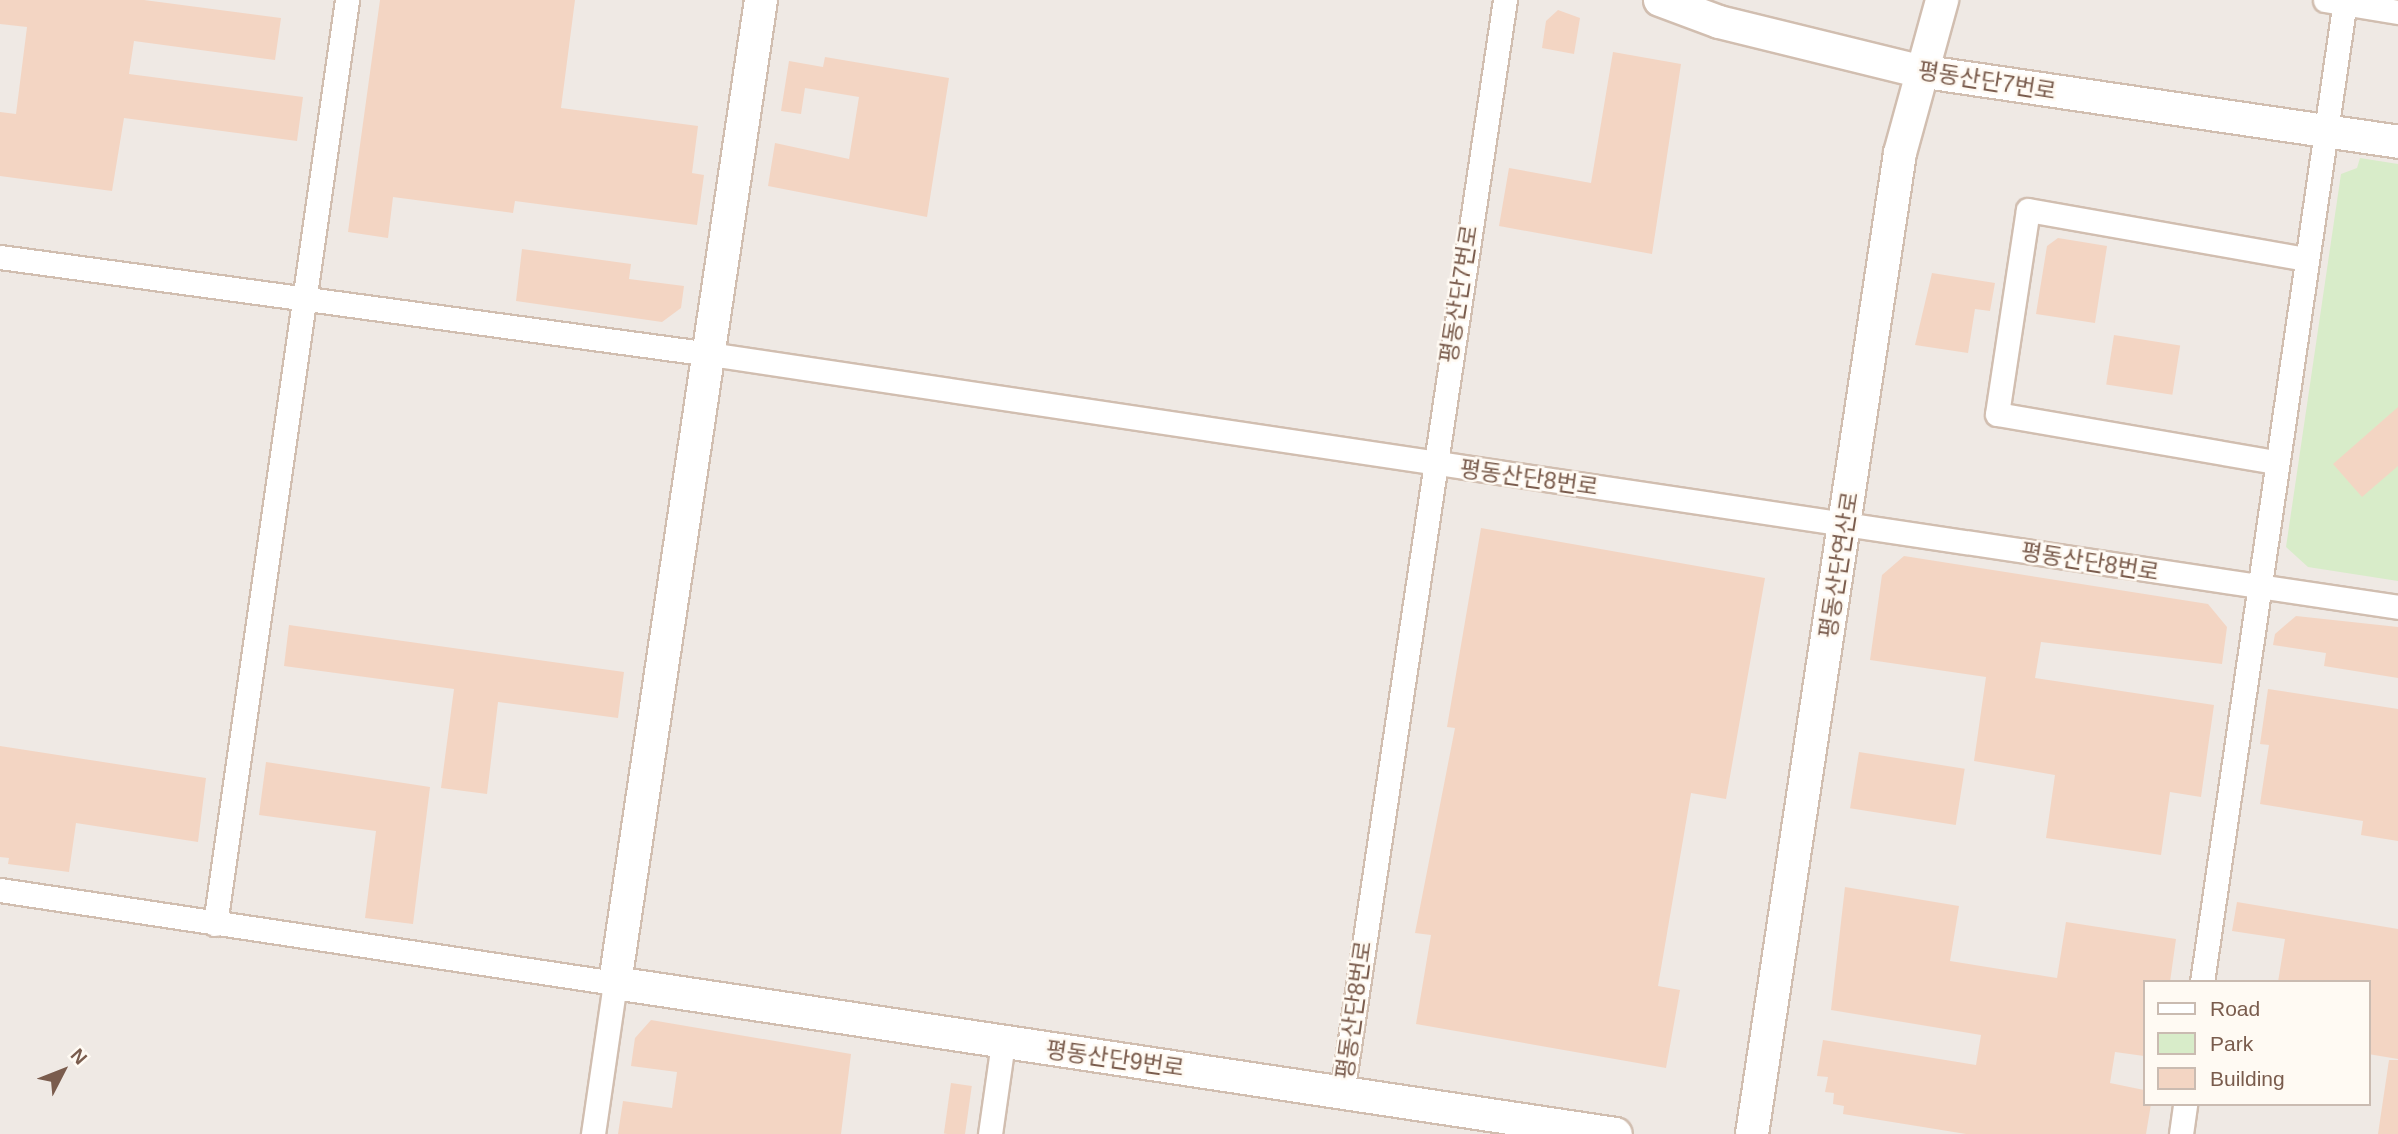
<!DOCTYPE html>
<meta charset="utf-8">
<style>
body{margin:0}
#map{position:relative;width:2398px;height:1134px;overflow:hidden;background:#fdf6ec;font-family:Arial,"Noto Sans KR",sans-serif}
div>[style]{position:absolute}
.industrial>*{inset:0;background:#efe9e4}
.green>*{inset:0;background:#d8ecc9}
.building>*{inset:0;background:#f3d5c3;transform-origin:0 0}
.roads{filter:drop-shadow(2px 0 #d1beb0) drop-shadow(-2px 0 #d1beb0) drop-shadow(0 2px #d1beb0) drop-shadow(0 -2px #d1beb0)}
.street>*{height:23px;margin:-11.5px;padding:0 11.5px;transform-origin:11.5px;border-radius:11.5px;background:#fff}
.secondary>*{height:32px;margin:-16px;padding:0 16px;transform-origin:16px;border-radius:16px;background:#fff}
span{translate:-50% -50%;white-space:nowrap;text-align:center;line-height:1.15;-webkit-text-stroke:5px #fffaf3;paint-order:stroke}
.street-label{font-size:23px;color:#7a5c4d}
.legend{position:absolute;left:2143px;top:980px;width:228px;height:126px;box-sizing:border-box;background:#fffaf3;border:2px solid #cabbb1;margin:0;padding:9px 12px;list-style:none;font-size:21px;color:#7a5c4d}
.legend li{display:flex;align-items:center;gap:14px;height:35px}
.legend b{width:35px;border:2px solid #cabbb1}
.north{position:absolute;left:28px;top:1036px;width:70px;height:70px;-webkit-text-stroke:5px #fffaf3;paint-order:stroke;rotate:48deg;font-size:19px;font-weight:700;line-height:28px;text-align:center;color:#7a5c4d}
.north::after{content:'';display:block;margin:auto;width:24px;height:32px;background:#7a5c4d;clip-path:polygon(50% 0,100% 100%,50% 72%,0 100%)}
</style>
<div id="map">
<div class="industrial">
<div style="clip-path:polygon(evenodd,0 0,2398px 0,2398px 1134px,0 1134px,0 0,2144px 982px,2368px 982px,2368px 1104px,2144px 1104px,2144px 982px)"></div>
</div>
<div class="green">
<div style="clip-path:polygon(2360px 158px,2398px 164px,2398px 581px,2308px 567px,2286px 547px,2341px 174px,2357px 168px)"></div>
</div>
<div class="building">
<div style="clip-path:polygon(0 0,144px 0,281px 18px,275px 60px,134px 41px,129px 74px,303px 97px,297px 141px,124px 118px,112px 191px,0 176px,0 112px,16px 114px,27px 27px,0 24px)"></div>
<div style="clip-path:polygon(380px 0,575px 0,561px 108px,698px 126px,692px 173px,704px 175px,697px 225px,515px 201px,513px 213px,393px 197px,388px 238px,348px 232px)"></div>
<div style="clip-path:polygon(1558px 10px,1580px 18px,1574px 54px,1542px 48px,1546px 21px)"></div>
<div style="clip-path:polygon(1613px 52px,1681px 64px,1652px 254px,1499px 226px,1509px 168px,1591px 183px)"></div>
<div style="clip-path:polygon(825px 57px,949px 78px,927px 217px,768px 186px,775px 143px,849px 159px,859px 97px,805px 88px,801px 114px,781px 111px,789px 61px,823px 67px)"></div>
<div style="clip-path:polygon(2058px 238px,2107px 246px,2095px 323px,2036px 314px,2047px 246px)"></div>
<div style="clip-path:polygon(522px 249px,631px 264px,629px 279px,684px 286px,681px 308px,662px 322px,516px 301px)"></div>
<div style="clip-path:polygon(1932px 273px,1995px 283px,1990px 311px,1975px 309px,1968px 353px,1915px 345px)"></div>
<div style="left:2114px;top:335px;width:67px;height:50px;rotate:9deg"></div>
<div style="clip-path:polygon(2398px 407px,2398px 466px,2362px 497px,2333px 464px)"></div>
<div style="clip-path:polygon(1481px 528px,1765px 578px,1726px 799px,1691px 793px,1658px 986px,1680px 990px,1666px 1068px,1416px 1024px,1431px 935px,1415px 933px,1455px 728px,1447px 727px)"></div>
<div style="clip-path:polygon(1904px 556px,2208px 604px,2227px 627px,2222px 664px,2041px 642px,2035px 678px,2214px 705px,2201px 797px,2170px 792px,2161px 855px,2046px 838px,2055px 775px,1974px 761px,1986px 677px,1870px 660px,1882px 575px)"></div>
<div style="clip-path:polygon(2296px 616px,2398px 627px,2398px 678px,2324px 666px,2326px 653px,2273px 645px,2275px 634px)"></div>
<div style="clip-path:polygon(289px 625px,624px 672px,618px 718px,498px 702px,487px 794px,441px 788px,454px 689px,284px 666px)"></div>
<div style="clip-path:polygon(2268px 689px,2398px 709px,2398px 841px,2361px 835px,2363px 821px,2260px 804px,2269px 745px,2260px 744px)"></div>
<div style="clip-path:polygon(0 746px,206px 778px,198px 842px,76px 823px,69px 872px,8px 864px,9px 858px,0 857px)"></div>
<div style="left:1859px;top:752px;width:107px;height:57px;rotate:9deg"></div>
<div style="clip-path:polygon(266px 762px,430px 787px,413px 924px,365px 918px,376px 831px,259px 815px)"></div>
<div style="clip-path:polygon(1845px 887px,1959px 906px,1950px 961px,1987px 967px,2057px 978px,2066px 922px,2176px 939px,2170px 982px,2144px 982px,2144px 1056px,2115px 1052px,2110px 1083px,2144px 1090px,2144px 1104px,2151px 1104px,2146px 1134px,1966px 1134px,1843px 1114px,1844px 1106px,1833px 1104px,1834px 1093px,1825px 1092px,1828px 1077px,1817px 1076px,1823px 1040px,1976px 1065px,1981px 1035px,1831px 1010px)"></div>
<div style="clip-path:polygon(2237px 902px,2398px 929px,2398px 1059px,2368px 1054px,2368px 982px,2278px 982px,2285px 939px,2232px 931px)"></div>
<div style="clip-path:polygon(651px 1020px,851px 1054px,841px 1134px,618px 1134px,623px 1101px,672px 1108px,677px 1072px,631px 1066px,635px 1038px)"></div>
<div style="clip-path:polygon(2389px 1060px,2398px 1060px,2398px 1134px,2378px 1134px)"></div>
<div style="left:951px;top:1083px;width:21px;height:51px;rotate:8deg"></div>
</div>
<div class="roads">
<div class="street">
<div style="left:2325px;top:0;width:74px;rotate:9.3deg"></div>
<div style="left:0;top:257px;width:717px;rotate:7.78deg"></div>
<div style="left:710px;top:354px;width:1707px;rotate:8.52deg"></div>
<div style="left:2275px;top:462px;width:282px;rotate:-170.2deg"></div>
<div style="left:1997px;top:414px;width:206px;rotate:-81.4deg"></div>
<div style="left:2028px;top:210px;width:282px;rotate:10deg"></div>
<div style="left:0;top:890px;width:622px;rotate:8.6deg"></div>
<div style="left:615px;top:983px;width:153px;rotate:98.3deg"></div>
<div style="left:215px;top:924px;width:933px;rotate:-81.87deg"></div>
<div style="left:2202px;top:982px;width:992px;rotate:-81.71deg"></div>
<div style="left:1342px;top:1093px;width:1105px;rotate:-81.52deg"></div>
<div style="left:990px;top:1134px;width:92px;rotate:-81.9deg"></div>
<div style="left:2181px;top:1134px;width:30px;rotate:-82deg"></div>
</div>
<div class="secondary">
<div style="left:761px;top:0;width:994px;rotate:98.45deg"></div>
<div style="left:615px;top:983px;width:1012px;rotate:8.58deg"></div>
<div style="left:1660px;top:0;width:63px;rotate:20.4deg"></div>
<div style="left:1719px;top:22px;width:206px;rotate:13.8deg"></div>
<div style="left:1919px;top:71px;width:484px;rotate:8.4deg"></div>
<div style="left:1752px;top:1134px;width:992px;rotate:-81.42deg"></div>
<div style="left:1900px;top:153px;width:159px;rotate:-74.6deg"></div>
</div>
</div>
<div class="street-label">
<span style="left:1987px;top:81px;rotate:9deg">평동산단7번로</span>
<span style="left:1459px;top:294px;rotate:-81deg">평동산단7번로</span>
<span style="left:1529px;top:478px;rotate:8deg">평동산단8번로</span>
<span style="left:2090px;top:562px;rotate:9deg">평동산단8번로</span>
<span style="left:1839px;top:565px;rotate:-81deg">평동산단연산로</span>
<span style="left:1354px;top:1010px;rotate:-82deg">평동산단8번로</span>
<span style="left:1115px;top:1059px;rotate:8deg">평동산단9번로</span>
</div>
<ul class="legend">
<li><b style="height:9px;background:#fff"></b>Road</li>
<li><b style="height:19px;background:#d8ecc9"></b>Park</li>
<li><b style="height:19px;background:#f3d5c3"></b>Building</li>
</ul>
<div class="north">N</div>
</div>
